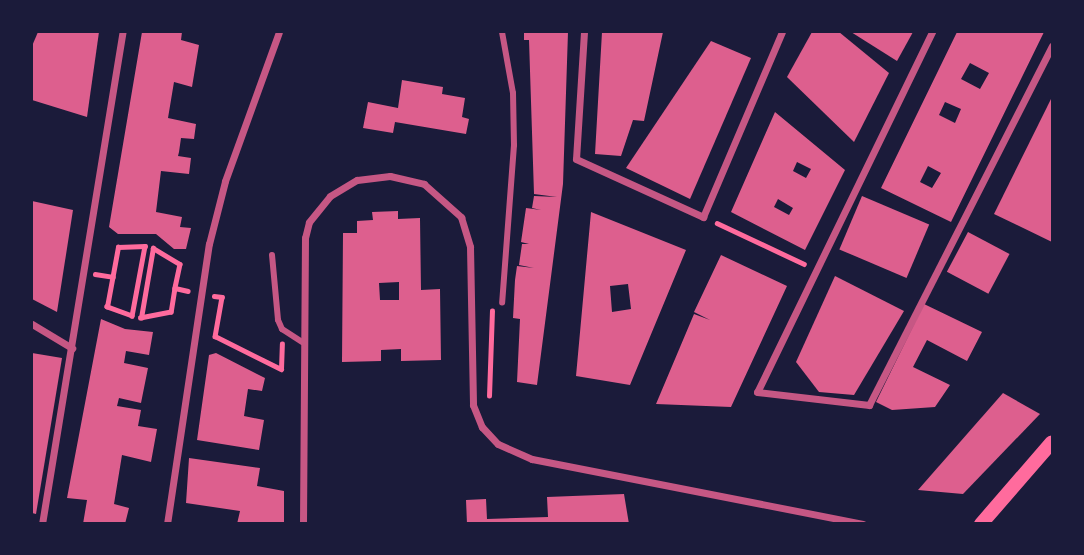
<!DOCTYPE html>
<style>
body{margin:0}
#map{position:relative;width:1084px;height:555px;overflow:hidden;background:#1b1b3a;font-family:Inter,sans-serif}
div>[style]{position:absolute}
.building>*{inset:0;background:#dd5f8e;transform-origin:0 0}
.path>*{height:4.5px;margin:-2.25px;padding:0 2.25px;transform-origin:2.25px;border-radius:2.25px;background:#ff6b9d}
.pedestrian>*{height:6px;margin:-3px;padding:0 3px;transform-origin:3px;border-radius:3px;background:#c65784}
.minor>*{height:7px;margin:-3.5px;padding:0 3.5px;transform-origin:3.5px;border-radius:3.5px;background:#c65784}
.secondary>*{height:14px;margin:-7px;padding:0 7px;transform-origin:7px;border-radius:7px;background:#ff6b9d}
span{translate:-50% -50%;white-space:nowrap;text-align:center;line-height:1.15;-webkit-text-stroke:5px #1b1b3a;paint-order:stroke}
.frame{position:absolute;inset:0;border:33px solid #1b1b3a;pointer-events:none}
</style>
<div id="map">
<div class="building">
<div style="clip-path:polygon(38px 32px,99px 32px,87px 117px,32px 100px,32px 46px)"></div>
<div style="clip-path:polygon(142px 32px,182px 32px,181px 40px,199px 45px,192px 87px,174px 82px,168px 118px,196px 124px,194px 139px,181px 138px,179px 152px,178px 156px,191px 158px,189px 174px,161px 171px,156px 212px,182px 217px,180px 227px,191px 228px,186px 249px,174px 249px,156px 234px,118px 234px,109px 227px)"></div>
<div style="clip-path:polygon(524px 32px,568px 32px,563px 184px,537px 385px,517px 382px,520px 319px,513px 318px,515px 280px,517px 266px,534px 268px,519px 265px,522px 244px,529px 244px,521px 242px,526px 208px,541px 210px,532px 208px,534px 196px,557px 197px,534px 194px,529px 40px,524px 40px)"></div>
<div style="clip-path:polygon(602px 32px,663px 32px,644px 121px,633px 120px,621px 156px,595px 154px)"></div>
<div style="clip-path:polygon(812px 32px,839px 32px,889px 73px,854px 142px,787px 77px)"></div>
<div style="clip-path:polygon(851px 32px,913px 32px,897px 61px)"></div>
<div style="clip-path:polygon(evenodd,957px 32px,1044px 32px,951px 222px,881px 188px,957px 32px,970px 63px,989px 73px,980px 89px,961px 79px,970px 63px,957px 32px,945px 102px,961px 109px,955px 123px,939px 115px,945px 102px,957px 32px,928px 166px,941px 173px,932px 188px,920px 182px,928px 166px)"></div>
<div style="clip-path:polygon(711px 41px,751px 58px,690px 199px,626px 168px)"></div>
<div style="clip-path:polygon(402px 80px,443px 87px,442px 94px,465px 98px,462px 117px,469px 119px,466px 134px,395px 122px,393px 133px,363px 128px,368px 102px,398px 108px)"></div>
<div style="clip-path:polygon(1052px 97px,1052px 242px,994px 214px)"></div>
<div style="clip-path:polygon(evenodd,775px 112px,845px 170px,805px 250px,731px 212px,775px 112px,797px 162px,811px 169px,806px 178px,793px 171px,797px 162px,775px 112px,778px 199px,793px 208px,789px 215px,774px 207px,778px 199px)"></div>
<div style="left:862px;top:196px;width:73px;height:58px;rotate:23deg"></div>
<div style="clip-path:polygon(32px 201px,73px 210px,57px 312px,32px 299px)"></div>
<div style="clip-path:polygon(evenodd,398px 211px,398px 219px,420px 218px,421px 290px,440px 289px,441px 360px,401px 361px,401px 349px,381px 350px,381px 361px,342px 362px,343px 233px,357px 233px,357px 221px,373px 220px,372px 212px,398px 211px,399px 282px,399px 300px,380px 300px,379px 283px,399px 282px)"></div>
<div style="clip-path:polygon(evenodd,591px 212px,686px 250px,630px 385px,576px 376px,591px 212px,628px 284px,631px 309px,612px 312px,610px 286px,628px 284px)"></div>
<div style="left:968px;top:232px;width:47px;height:45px;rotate:28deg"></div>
<div style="clip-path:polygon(721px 255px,787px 286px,731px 407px,656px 404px,694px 314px,710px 320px,694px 312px)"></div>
<div style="clip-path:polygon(835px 276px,904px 311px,854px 395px,819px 392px,796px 362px)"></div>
<div style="clip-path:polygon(924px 304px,982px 332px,967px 361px,927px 340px,913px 367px,950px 385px,935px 407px,892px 410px,876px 402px)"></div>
<div style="clip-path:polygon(101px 319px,125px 329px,153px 332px,149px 355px,126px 351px,124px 363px,148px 368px,141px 403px,119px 398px,117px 406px,141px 410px,138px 426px,157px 429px,151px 462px,122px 455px,114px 504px,129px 508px,125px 524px,83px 524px,87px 500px,67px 498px)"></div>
<div style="clip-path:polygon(32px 353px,62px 358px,36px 514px,32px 513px)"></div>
<div style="clip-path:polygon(216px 353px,265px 378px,262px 391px,248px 389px,244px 416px,264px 420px,259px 450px,197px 440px,209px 355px)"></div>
<div style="clip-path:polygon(1003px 393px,1040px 414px,963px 494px,918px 490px)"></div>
<div style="clip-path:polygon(189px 458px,260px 468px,257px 486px,284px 491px,284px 524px,237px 524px,240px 511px,186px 503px)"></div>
<div style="clip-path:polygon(624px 494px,629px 524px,467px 524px,466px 500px,486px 499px,487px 519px,548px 517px,547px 497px)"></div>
</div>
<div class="path">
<div style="left:717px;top:223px;width:96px;rotate:25.2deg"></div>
<div style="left:145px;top:246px;width:71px;rotate:100.5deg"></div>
<div style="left:132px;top:316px;width:27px;rotate:-160deg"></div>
<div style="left:107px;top:307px;width:61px;rotate:-79.6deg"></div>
<div style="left:118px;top:247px;width:27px;rotate:-2deg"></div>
<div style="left:153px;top:248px;width:31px;rotate:31deg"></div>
<div style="left:180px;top:264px;width:25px;rotate:102deg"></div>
<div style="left:175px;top:288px;width:24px;rotate:99deg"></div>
<div style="left:171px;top:312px;width:31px;rotate:169deg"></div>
<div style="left:141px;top:318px;width:71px;rotate:-80.3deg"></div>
<div style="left:95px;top:274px;width:18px;rotate:9deg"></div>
<div style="left:175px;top:288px;width:13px;rotate:13deg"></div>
<div style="left:214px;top:296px;width:8px;rotate:7deg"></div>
<div style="left:222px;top:297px;width:40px;rotate:100deg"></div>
<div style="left:215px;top:336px;width:74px;rotate:26.6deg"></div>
<div style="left:281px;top:369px;width:25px;rotate:-88deg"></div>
<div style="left:489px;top:396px;width:85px;rotate:-88deg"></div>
</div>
<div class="pedestrian">
<div style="left:502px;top:32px;width:62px;rotate:79.8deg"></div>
<div style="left:513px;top:93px;width:52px;rotate:88.9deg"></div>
<div style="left:514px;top:145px;width:158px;rotate:94.3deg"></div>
<div style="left:272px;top:255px;width:65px;rotate:84.7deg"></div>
<div style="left:278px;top:320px;width:10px;rotate:66deg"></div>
<div style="left:282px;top:329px;width:24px;rotate:33deg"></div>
</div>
<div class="minor">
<div style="left:584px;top:32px;width:127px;rotate:93.6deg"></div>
<div style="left:576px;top:159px;width:140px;rotate:24.5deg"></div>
<div style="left:703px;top:217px;width:201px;rotate:-66.9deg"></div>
<div style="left:932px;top:32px;width:400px;rotate:115.9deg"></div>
<div style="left:757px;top:392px;width:113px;rotate:6.6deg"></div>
<div style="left:869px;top:405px;width:403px;rotate:-63deg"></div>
<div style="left:32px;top:324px;width:47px;rotate:31deg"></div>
<div style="left:42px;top:524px;width:499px;rotate:-80.7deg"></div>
<div style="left:167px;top:524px;width:283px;rotate:-81.5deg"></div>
<div style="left:209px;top:244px;width:65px;rotate:-75.7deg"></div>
<div style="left:225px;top:181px;width:158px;rotate:-70.1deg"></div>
<div style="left:303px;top:524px;width:286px;rotate:-89.6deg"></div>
<div style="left:305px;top:238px;width:16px;rotate:-76deg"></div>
<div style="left:309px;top:222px;width:33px;rotate:-51deg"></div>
<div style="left:330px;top:196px;width:31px;rotate:-31deg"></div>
<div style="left:357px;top:180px;width:33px;rotate:-7deg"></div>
<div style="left:390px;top:176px;width:35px;rotate:13deg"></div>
<div style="left:424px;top:184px;width:50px;rotate:41.7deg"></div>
<div style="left:461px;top:217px;width:31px;rotate:73deg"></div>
<div style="left:470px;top:247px;width:158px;rotate:88.9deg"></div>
<div style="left:473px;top:405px;width:24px;rotate:68deg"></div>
<div style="left:482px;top:427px;width:23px;rotate:47deg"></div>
<div style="left:498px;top:444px;width:37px;rotate:24deg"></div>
<div style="left:532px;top:459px;width:337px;rotate:11.1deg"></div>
</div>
<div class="secondary">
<div style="left:981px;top:524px;width:108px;rotate:-49.1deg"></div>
</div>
<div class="frame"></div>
</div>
